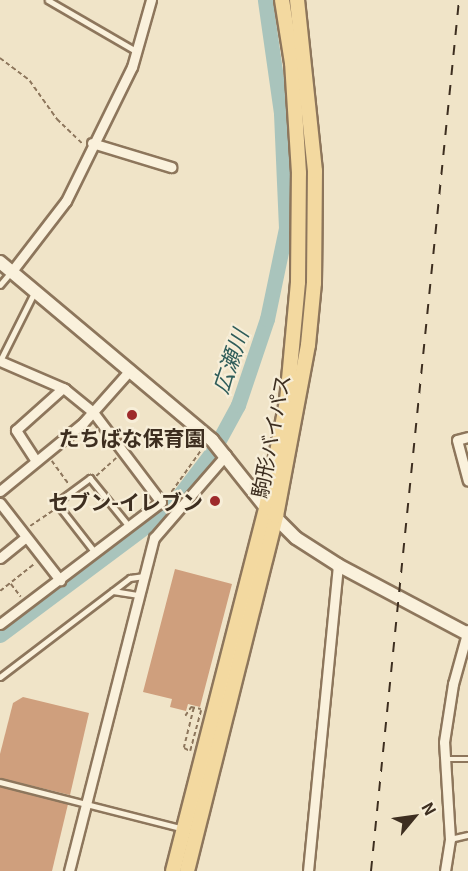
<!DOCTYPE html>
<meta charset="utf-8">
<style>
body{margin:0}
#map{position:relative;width:468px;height:871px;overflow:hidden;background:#f0e4c8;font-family:Georgia,"Noto Sans JP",serif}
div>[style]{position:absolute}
.river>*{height:15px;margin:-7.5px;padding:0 7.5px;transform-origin:7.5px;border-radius:7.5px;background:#a9c4bc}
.building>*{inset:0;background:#cf9f7d}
.path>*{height:1.5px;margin-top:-0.75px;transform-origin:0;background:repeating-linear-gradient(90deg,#8d765c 0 4.5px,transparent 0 7.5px)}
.roads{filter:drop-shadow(2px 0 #8d765c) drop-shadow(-2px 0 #8d765c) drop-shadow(0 2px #8d765c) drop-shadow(0 -2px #8d765c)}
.lane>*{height:4.5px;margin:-2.25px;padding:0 2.25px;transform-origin:2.25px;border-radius:2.25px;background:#faf1dc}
.street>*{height:9px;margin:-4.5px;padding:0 4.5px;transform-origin:4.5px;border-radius:4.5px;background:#faf1dc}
.secondary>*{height:12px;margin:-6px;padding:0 6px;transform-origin:6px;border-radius:6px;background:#faf1dc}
.primary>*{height:14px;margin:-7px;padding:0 7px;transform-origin:7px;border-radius:7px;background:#f3d9a0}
.rail>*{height:2px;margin-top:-1px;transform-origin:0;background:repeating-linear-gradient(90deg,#3d2e20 0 10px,transparent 0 20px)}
.dots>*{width:16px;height:16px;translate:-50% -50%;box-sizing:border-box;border:3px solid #f7eed8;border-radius:50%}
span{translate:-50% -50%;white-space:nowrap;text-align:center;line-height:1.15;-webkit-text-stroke:4.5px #f7eed8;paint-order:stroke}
.street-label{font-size:21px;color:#3d2e20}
.poi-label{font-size:21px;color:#3d2e20;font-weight:700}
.right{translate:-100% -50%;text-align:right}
.water-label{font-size:22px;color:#2f5d5a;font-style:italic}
.north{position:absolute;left:384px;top:787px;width:60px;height:60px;-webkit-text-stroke:4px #f7eed8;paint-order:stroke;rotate:61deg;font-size:16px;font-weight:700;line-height:24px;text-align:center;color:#3d2e20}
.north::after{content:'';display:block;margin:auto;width:21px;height:27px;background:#3d2e20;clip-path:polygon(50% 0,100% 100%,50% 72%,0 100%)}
</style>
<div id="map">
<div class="river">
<div style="left:0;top:635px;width:209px;rotate:-36.7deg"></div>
<div style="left:168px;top:510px;width:74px;rotate:-52.7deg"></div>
<div style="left:213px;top:451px;width:52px;rotate:-61.5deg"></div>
<div style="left:238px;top:405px;width:91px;rotate:-71.4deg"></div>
<div style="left:267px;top:319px;width:93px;rotate:-78.2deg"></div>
<div style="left:286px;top:228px;width:115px;rotate:-92.5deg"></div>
<div style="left:281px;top:113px;width:114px;rotate:-98.1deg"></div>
</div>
<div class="building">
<div style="clip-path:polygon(175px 569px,232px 584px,200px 707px,188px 704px,186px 711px,170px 707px,172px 699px,143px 692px)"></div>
<div style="clip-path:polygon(23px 697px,89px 713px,70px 795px,0 778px,0 754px,13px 703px)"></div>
<div style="clip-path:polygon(0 787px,68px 804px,52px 871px,0 871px)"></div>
</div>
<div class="path">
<div style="left:0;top:58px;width:38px;rotate:37deg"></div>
<div style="left:30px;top:81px;width:47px;rotate:54.6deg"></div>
<div style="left:57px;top:119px;width:37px;rotate:44deg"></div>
<div style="left:52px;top:461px;width:29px;rotate:54deg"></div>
<div style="left:96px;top:476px;width:27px;rotate:-42deg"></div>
<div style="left:167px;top:498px;width:64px;rotate:-54.6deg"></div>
<div style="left:30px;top:526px;width:27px;rotate:-34deg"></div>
<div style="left:11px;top:584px;width:16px;rotate:52deg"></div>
<div style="left:0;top:591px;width:43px;rotate:-38.5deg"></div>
<div style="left:194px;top:708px;width:41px;rotate:104deg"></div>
<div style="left:184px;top:748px;width:7px;rotate:27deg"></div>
<div style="left:190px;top:751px;width:42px;rotate:-75deg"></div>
<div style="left:185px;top:716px;width:11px;rotate:-56deg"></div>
<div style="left:191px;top:707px;width:10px;rotate:11deg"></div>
</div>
<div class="roads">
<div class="lane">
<div style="left:48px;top:0;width:102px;rotate:30.1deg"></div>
<div style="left:0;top:285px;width:16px;rotate:-50deg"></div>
<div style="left:0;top:361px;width:78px;rotate:-63.4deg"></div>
<div style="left:95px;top:553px;width:63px;rotate:-128deg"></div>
<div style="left:56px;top:503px;width:42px;rotate:-36.3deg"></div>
<div style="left:90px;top:478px;width:62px;rotate:50.9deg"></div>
<div style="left:113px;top:591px;width:26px;rotate:9deg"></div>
<div style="left:0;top:677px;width:163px;rotate:-37.3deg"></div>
<div style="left:130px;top:578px;width:14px;rotate:-8deg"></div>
<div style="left:444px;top:759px;width:24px"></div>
<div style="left:0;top:782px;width:187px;rotate:14.3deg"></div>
<div style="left:450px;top:839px;width:18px;rotate:-13deg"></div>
</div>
<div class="street">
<div style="left:92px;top:143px;width:83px;rotate:16.9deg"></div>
<div style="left:12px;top:271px;width:88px;rotate:-52.4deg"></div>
<div style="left:66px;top:201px;width:149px;rotate:-63.8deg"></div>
<div style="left:132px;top:67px;width:70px;rotate:-74.2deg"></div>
<div style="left:468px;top:437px;width:11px;rotate:165deg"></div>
<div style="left:457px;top:440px;width:42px;rotate:75deg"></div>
<div style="left:36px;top:461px;width:37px;rotate:-123deg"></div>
<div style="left:16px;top:430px;width:63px;rotate:-41.8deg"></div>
<div style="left:0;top:491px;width:107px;rotate:-39.3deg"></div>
<div style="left:83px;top:423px;width:71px;rotate:-48.4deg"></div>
<div style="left:0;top:503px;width:98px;rotate:52.1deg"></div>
<div style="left:0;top:558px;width:33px;rotate:-39deg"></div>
<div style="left:0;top:624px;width:202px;rotate:-37.2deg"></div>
<div style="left:161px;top:502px;width:113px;rotate:-127.1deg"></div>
<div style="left:93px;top:412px;width:36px;rotate:-141deg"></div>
<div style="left:65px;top:389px;width:71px;rotate:-156.7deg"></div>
<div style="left:69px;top:871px;width:344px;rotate:-75.7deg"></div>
<div style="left:154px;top:538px;width:110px;rotate:-49.1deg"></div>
<div style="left:308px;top:871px;width:307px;rotate:-84.4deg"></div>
<div style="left:445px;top:871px;width:32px;rotate:-81deg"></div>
<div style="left:450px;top:839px;width:97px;rotate:-93.5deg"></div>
<div style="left:444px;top:742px;width:59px;rotate:-81.2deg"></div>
<div style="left:453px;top:684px;width:56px;rotate:-74.5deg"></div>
</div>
<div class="secondary">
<div style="left:0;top:262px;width:277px;rotate:40deg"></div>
<div style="left:212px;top:440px;width:87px;rotate:51.5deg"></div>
<div style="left:266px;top:508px;width:42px;rotate:45deg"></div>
<div style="left:296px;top:538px;width:50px;rotate:32.7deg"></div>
<div style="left:338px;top:565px;width:147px;rotate:28deg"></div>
</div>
<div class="primary">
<div style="left:173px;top:871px;width:375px;rotate:-75.6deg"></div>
<div style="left:266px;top:508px;width:109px;rotate:-78.9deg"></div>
<div style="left:287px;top:401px;width:120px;rotate:-84.7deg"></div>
<div style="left:298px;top:282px;width:109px;rotate:-89.5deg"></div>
<div style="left:299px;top:173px;width:110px;rotate:-93.6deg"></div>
<div style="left:292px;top:63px;width:64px;rotate:-99deg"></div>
<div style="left:187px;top:871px;width:366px;rotate:-75.9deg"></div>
<div style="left:276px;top:516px;width:174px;rotate:-79.4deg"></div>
<div style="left:308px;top:345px;width:62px;rotate:-84.5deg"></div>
<div style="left:314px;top:283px;width:112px;rotate:-89.5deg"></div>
<div style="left:315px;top:171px;width:172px;rotate:-96deg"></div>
</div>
</div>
<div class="rail">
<div style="left:371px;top:871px;width:875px;rotate:-84.23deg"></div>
</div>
<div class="dots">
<div style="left:132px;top:415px;background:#9e2a2b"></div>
<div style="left:215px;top:501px;background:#9e2a2b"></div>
</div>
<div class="street-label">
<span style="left:270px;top:436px;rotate:-79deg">駒形バイパス</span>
</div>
<div class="poi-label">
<span style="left:132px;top:437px">たちばな保育園</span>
<span class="right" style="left:203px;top:501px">セブン-イレブン</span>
</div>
<div class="water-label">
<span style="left:229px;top:361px;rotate:-71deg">広瀬川</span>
</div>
<div class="north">N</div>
</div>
